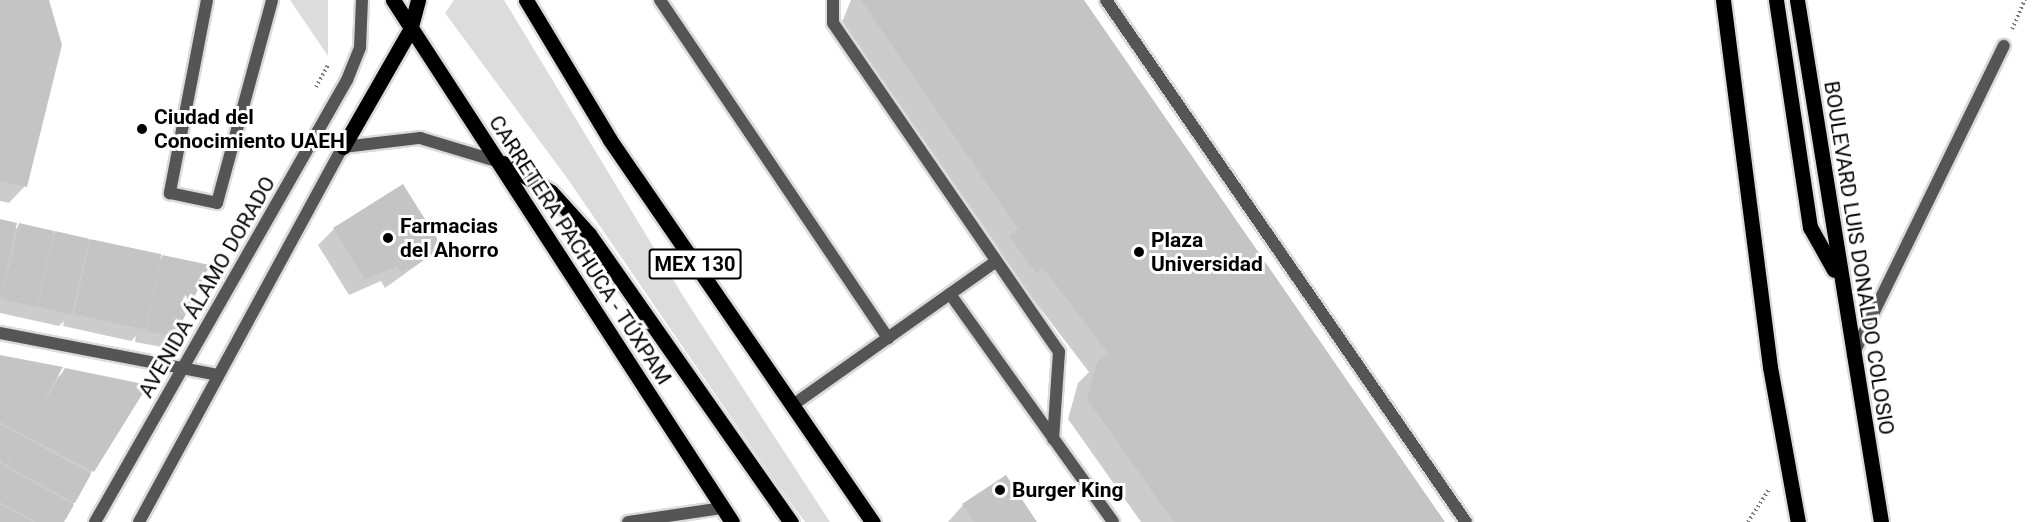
<!DOCTYPE html>
<meta charset="utf-8">
<style>
body{margin:0}
#map{position:relative;width:2042px;height:522px;overflow:hidden;background:#fff;font-family:Roboto,sans-serif}
div>[style]{position:absolute}
.green>*{inset:0;background:#dcdcdc}
.shadow>*{inset:0;background:#0003}
.building>*{inset:0;background:#c4c4c4;transform-origin:0 0}
.path>*{height:4px;margin-top:-2px;transform-origin:0;background:repeating-linear-gradient(90deg,#777 0 1.5px,transparent 0 4.5px)}
.roads{filter:drop-shadow(2px 0 #dbdbdb) drop-shadow(-2px 0 #dbdbdb) drop-shadow(0 2px #dbdbdb) drop-shadow(0 -2px #dbdbdb)}
.service>*{height:12px;margin:-6px;padding:0 6px;transform-origin:6px;border-radius:6px;background:#555}
.minor>*{height:12px;margin:-6px;padding:0 6px;transform-origin:6px;border-radius:6px;background:#555}
.tertiary>*{height:12px;margin:-6px;padding:0 6px;transform-origin:6px;border-radius:6px;background:#555}
.primary>*{height:15px;margin:-7.5px;padding:0 7.5px;transform-origin:7.5px;border-radius:7.5px;background:#000}
.dots>*{width:16px;height:16px;translate:-50% -50%;box-sizing:border-box;border:3px solid #fff;border-radius:50%}
span{translate:-50% -50%;white-space:nowrap;text-align:center;line-height:1.15;-webkit-text-stroke:6px #fff;paint-order:stroke}
.shield-label span{padding:2px 4px;background:#fff;border:2px solid;border-radius:4px;-webkit-text-stroke-width:0}
.shield-label{font-size:20px;color:#000;font-weight:700}
.poi-label{font-size:21px;color:#000;font-weight:700}
.left{translate:0 -50%;text-align:left}
.street-label{font-size:21px;color:#000}
</style>
<div id="map">
<div class="green">
<div style="clip-path:polygon(290px 0,328px 0,328px 56px)"></div>
<div style="clip-path:polygon(454px 0,504px 0,683px 296px,830px 522px,805px 522px,776px 483px,567px 178px,445px 13px)"></div>
</div>
<div class="shadow">
<div style="clip-path:polygon(0 0,46px 0,61px 45px,25px 186px,9px 203px,0 201px)"></div>
<div style="clip-path:polygon(851px 0,1082px 0,1443px 522px,1141px 522px,1068px 419px,1078px 383px,1089px 372px,1023px 286px,1016px 291px,991px 256px,999px 249px,842px 22px)"></div>
<div style="clip-path:polygon(0 221px,15px 230px,19px 225px,159px 255px,158px 261px,163px 257px,174px 335px,162px 347px,135px 342px,136px 336px,131px 341px,63px 326px,64px 321px,59px 326px,0 313px)"></div>
<div style="clip-path:polygon(334px 229px,441px 248px,385px 288px,381px 281px,349px 295px,318px 245px)"></div>
<div style="clip-path:polygon(0 357px,56px 379px,66px 369px,92px 471px,63px 522px,0 522px)"></div>
<div style="clip-path:polygon(963px 505px,1035px 522px,948px 522px)"></div>
</div>
<div class="building">
<div style="clip-path:polygon(0 0,49px 0,62px 45px,27px 187px,0 181px)"></div>
<div style="clip-path:polygon(861px 0,1084px 0,1445px 522px,1174px 522px,1087px 399px,1097px 362px,1108px 353px,1043px 268px,1036px 273px,1009px 236px,1018px 229px)"></div>
<div style="clip-path:polygon(403px 184px,443px 248px,402px 273px,397px 266px,365px 280px,333px 228px)"></div>
<div style="clip-path:polygon(0 219px,17px 223px,1px 298px,0 298px)"></div>
<div style="left:19px;top:223px;width:36px;height:78px;rotate:13deg"></div>
<div style="left:55px;top:231px;width:35px;height:78px;rotate:13deg"></div>
<div style="left:90px;top:239px;width:73px;height:77px;rotate:12deg"></div>
<div style="clip-path:polygon(162px 255px,210px 265px,175px 336px,146px 331px)"></div>
<div style="clip-path:polygon(0 355px,63px 367px,28px 430px,65px 368px,148px 385px,94px 472px,0 422px)"></div>
<div style="clip-path:polygon(0 424px,91px 474px,75px 503px,7px 466px,13px 453px,6px 465px,0 461px)"></div>
<div style="clip-path:polygon(0 464px,74px 505px,64px 522px,37px 522px,0 502px)"></div>
<div style="clip-path:polygon(1006px 475px,1037px 522px,974px 522px,962px 504px)"></div>
<div style="clip-path:polygon(0 504px,33px 522px,0 522px)"></div>
</div>
<div class="path">
<div style="left:2012px;top:29px;width:32px;rotate:-66deg"></div>
<div style="left:316px;top:87px;width:25px;rotate:-61deg"></div>
<div style="left:1748px;top:522px;width:40px;rotate:-57.1deg"></div>
</div>
<div class="roads">
<div class="service">
<div style="left:207px;top:0;width:197px;rotate:100.9deg"></div>
<div style="left:170px;top:193px;width:48px;rotate:12deg"></div>
<div style="left:217px;top:203px;width:210px;rotate:-74.8deg"></div>
<div style="left:660px;top:0;width:408px;rotate:56deg"></div>
<div style="left:833px;top:0;width:23px;rotate:90deg"></div>
<div style="left:833px;top:23px;width:399px;rotate:55.5deg"></div>
<div style="left:1059px;top:352px;width:87px;rotate:93.9deg"></div>
<div style="left:1106px;top:0;width:634px;rotate:55.41deg"></div>
<div style="left:950px;top:294px;width:280px;rotate:54.4deg"></div>
<div style="left:793px;top:405px;width:247px;rotate:-35.3deg"></div>
</div>
<div class="minor">
<div style="left:0;top:333px;width:222px;rotate:10.9deg"></div>
<div style="left:1853px;top:355px;width:344px;rotate:-64deg"></div>
<div style="left:628px;top:522px;width:95px;rotate:-8.5deg"></div>
</div>
<div class="tertiary">
<div style="left:95px;top:522px;width:509px;rotate:-60.31deg"></div>
<div style="left:347px;top:80px;width:35px;rotate:-68deg"></div>
<div style="left:360px;top:47px;width:47px;rotate:-87.6deg"></div>
<div style="left:139px;top:522px;width:427px;rotate:-61.5deg"></div>
<div style="left:343px;top:147px;width:78px;rotate:-6.7deg"></div>
<div style="left:420px;top:138px;width:84px;rotate:16.7deg"></div>
</div>
<div class="primary">
<div style="left:393px;top:0;width:622px;rotate:57deg"></div>
<div style="left:526px;top:0;width:163px;rotate:59deg"></div>
<div style="left:610px;top:140px;width:464px;rotate:55.5deg"></div>
<div style="left:1723px;top:0;width:370px;rotate:82.7deg"></div>
<div style="left:1770px;top:367px;width:158px;rotate:79.8deg"></div>
<div style="left:1776px;top:0;width:230px;rotate:81.5deg"></div>
<div style="left:1810px;top:227px;width:49px;rotate:60.8deg"></div>
<div style="left:1797px;top:0;width:529px;rotate:80.86deg"></div>
<div style="left:343px;top:147px;width:135px;rotate:-60.2deg"></div>
<div style="left:410px;top:30px;width:31px;rotate:-75deg"></div>
<div style="left:503px;top:163px;width:56px;rotate:31.1deg"></div>
<div style="left:551px;top:192px;width:57px;rotate:47.9deg"></div>
<div style="left:589px;top:234px;width:352px;rotate:55deg"></div>
</div>
</div>
<div class="dots">
<div style="left:142px;top:129px;background:#000"></div>
<div style="left:388px;top:238px;background:#000"></div>
<div style="left:1139px;top:252px;background:#000"></div>
<div style="left:1000px;top:490px;background:#000"></div>
</div>
<div class="shield-label">
<span style="left:695px;top:264px">MEX 130</span>
</div>
<div class="poi-label">
<span class="left" style="left:154px;top:129px">Ciudad del<br>Conocimiento UAEH</span>
<span class="left" style="left:400px;top:238px">Farmacias<br>del Ahorro</span>
<span class="left" style="left:1151px;top:252px">Plaza<br>Universidad</span>
<span class="left" style="left:1012px;top:490px">Burger King</span>
</div>
<div class="street-label">
<span style="left:580px;top:250px;rotate:57deg">CARRETERA PACHUCA - TÚXPAM</span>
<span style="left:1859px;top:258px;rotate:81deg">BOULEVARD LUIS DONALDO COLOSIO</span>
<span style="left:207px;top:287px;rotate:-60deg">AVENIDA ÁLAMO DORADO</span>
</div>
</div>
